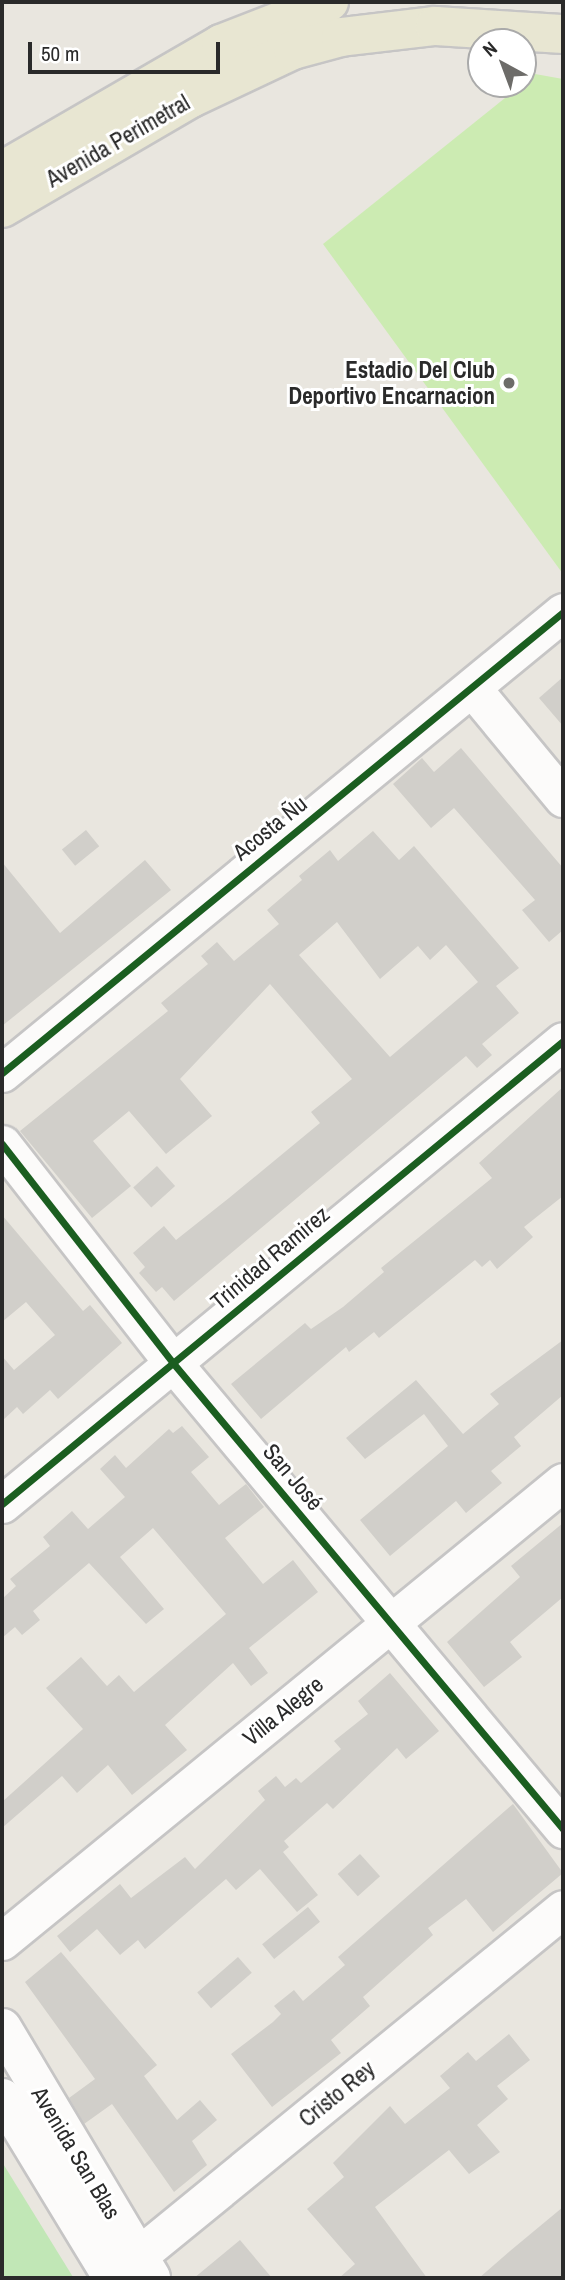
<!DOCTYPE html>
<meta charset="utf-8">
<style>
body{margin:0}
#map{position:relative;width:565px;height:2280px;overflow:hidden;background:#e9e6df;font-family:"Archivo Narrow",sans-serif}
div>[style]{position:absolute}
.green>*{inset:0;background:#c1e7b6}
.pitch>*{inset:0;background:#ccebb2}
.building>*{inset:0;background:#d1cfca;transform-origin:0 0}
.roads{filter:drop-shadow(2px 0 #c6c5c5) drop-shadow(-2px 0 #c6c5c5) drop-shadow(0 2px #c6c5c5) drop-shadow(0 -2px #c6c5c5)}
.minor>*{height:37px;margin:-18.5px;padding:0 18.5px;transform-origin:18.5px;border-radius:18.5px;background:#fcfbfa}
.major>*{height:38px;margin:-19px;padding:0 19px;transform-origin:19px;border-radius:19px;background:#e8e6d2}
.cycleway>*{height:7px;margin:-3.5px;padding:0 3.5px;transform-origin:3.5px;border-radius:3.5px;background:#1b5e20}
.dots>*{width:19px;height:19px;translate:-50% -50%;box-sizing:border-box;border:4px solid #fff;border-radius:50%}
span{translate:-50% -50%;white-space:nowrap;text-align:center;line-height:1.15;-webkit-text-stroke:6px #fff;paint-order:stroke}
.street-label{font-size:23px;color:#2a2a2a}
.poi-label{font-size:23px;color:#2a2a2a;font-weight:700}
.right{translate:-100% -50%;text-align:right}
.frame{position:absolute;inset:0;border:4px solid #2a2a2a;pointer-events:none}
.north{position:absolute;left:467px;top:28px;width:70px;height:70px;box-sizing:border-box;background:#fff;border:2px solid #aaa;border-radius:50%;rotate:319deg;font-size:19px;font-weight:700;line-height:28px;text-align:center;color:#2a2a2a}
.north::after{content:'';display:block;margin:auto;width:24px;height:32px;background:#6d6c69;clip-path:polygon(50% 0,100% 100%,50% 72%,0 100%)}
.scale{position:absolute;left:28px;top:42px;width:192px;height:32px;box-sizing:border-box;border:4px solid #2a2a2a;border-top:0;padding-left:9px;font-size:21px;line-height:24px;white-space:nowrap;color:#2a2a2a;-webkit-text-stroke:5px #fff;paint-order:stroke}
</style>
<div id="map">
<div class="green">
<div style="clip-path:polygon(2px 2162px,73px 2277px,2px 2278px)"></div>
</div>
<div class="pitch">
<div style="clip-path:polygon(535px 74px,563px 79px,563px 574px,323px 244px)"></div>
</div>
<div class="building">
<div style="clip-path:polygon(563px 677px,563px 726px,539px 698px)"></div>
<div style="clip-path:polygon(461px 748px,563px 868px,563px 930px,549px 942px,522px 910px,535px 900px,454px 808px,431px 828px,393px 784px,422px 758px,434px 772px)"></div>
<div style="left:86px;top:830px;width:21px;height:31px;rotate:51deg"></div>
<div style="clip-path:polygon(evenodd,373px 831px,399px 860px,414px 846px,519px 968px,496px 986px,519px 1013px,482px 1044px,492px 1055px,477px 1068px,466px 1056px,174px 1301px,162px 1287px,156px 1292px,139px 1273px,145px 1267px,133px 1253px,164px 1226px,176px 1240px,229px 1198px,320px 1123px,311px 1112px,352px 1079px,270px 984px,180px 1079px,212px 1116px,166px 1154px,129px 1111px,93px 1141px,131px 1186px,92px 1218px,20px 1131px,168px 1011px,161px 1003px,208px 964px,201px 956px,217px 942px,234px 961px,279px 924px,267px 910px,302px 880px,299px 876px,330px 850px,338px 861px,373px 831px,337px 922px,380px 979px,418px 946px,430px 960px,446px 945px,478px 982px,390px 1057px,299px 955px,337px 922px)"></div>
<div style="clip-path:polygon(145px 860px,171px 890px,2px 1026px,2px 862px,60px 933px)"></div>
<div style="clip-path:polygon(563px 1087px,563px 1196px,524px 1227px,533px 1237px,497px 1269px,490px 1260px,482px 1267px,475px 1260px,379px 1338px,374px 1332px,349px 1352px,346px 1347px,261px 1419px,231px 1384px,305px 1323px,311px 1329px,343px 1307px,384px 1272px,381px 1268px,492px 1178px,479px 1163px)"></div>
<div style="left:157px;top:1166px;width:27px;height:32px;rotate:48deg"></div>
<div style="clip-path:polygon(2px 1215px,83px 1311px,90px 1305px,122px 1343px,58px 1399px,50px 1390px,23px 1414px,17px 1407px,2px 1421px,2px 1356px,14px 1370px,55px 1335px,26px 1302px,2px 1322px)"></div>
<div style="clip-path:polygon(563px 1340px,563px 1395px,514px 1437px,521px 1446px,491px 1471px,502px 1483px,466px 1513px,456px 1501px,390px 1556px,360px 1520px,448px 1446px,424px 1414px,365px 1459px,346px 1438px,416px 1380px,463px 1434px,499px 1404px,490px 1394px)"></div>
<div style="clip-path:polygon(182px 1426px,209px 1457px,191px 1472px,219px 1505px,246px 1484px,264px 1507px,225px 1538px,263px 1584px,293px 1560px,318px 1592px,249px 1648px,268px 1673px,251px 1686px,233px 1663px,165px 1725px,187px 1750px,132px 1795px,108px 1765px,77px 1793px,62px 1776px,2px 1828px,2px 1802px,83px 1729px,46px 1688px,81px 1657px,107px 1686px,119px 1675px,134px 1692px,226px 1614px,153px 1528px,120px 1557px,164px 1609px,146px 1624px,89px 1563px,33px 1611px,40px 1620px,22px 1635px,15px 1627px,2px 1638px,2px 1599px,16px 1586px,10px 1579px,50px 1546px,43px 1537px,72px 1511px,88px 1529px,125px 1497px,100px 1469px,115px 1455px,126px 1468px,169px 1429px,173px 1433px)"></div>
<div style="clip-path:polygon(563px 1523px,563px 1597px,510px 1642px,522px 1657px,484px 1687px,447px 1642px,520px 1577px,511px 1566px)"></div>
<div style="clip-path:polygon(390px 1673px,439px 1731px,406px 1759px,397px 1748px,333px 1809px,327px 1803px,284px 1841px,289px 1847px,283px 1852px,318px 1895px,297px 1912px,260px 1869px,236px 1890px,226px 1879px,145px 1949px,138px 1940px,120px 1955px,97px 1929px,70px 1952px,57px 1936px,120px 1884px,131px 1898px,185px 1857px,195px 1869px,265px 1800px,258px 1791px,276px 1776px,285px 1787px,296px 1778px,301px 1783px,341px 1749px,334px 1741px,368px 1714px,358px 1701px)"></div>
<div style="clip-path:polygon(513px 1804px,563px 1873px,493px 1932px,466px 1899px,428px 1928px,433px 1935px,363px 1997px,370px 2006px,331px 2040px,341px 2053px,272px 2107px,231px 2054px,273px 2022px,281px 2014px,274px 2006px,294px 1990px,303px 2001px,345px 1965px,338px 1957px)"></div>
<div style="left:360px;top:1854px;width:30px;height:30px;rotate:48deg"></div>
<div style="left:308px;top:1907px;width:19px;height:59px;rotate:51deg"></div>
<div style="clip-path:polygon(61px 1952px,157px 2065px,144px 2076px,177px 2120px,200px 2100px,217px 2120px,192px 2141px,207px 2165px,174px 2192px,112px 2104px,84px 2124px,69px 2098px,95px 2079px,25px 1982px)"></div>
<div style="left:238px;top:1957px;width:21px;height:54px;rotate:49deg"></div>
<div style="clip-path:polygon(509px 2034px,530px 2060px,497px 2086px,508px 2099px,477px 2125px,500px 2152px,469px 2174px,449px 2150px,375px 2207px,427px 2278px,339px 2278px,355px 2264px,307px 2209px,344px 2177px,333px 2163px,390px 2106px,405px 2124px,450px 2088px,440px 2076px,468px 2052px,476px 2061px)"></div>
<div style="clip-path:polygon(563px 2207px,563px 2278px,479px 2278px,510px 2251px)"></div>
<div style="clip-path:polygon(240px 2240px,272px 2278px,194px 2278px)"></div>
</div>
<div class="roads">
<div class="minor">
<div style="left:472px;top:688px;width:143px;rotate:50.4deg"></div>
<div style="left:2px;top:1073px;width:726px;rotate:-39.41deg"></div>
<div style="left:2px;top:1144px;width:278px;rotate:52deg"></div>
<div style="left:173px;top:1363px;width:608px;rotate:50.07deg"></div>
<div style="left:2px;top:1504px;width:727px;rotate:-39.53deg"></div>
<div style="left:2px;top:1941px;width:725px;rotate:-39.29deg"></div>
<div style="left:2px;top:2027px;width:291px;rotate:59.2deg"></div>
<div style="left:2px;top:2097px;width:212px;rotate:58.7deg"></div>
<div style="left:111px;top:2278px;width:583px;rotate:-39.23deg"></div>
</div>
<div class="major">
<div style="left:2px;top:171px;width:253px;rotate:-30.1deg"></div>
<div style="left:221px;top:44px;width:116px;rotate:-21.3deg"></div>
<div style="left:2px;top:208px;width:219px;rotate:-30.2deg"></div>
<div style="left:191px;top:98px;width:113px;rotate:-25.2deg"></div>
<div style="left:293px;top:50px;width:50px;rotate:-15.2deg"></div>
<div style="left:341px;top:37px;width:95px;rotate:-6.7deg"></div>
<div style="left:435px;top:26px;width:128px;rotate:3.6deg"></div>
</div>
</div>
<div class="cycleway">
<div style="left:2px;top:1073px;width:726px;rotate:-39.41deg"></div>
<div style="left:2px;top:1144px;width:278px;rotate:52deg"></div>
<div style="left:173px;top:1363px;width:608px;rotate:50.07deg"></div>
<div style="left:2px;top:1504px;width:727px;rotate:-39.53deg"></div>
</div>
<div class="dots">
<div style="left:509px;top:383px;background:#6d6c69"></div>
</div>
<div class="street-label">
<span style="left:118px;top:141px;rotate:-30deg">Avenida Perimetral</span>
<span style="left:270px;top:828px;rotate:-39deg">Acosta Ñu</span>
<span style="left:270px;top:1258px;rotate:-40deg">Trinidad Ramirez</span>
<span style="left:293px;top:1477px;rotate:50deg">San José</span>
<span style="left:283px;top:1711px;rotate:-39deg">Villa Alegre</span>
<span style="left:337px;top:2094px;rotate:-39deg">Cristo Rey</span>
<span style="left:76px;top:2153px;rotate:59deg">Avenida San Blas</span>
</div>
<div class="poi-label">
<span class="right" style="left:495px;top:383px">Estadio Del Club<br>Deportivo Encarnacion</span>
</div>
<div class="frame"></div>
<div class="north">N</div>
<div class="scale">50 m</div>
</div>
